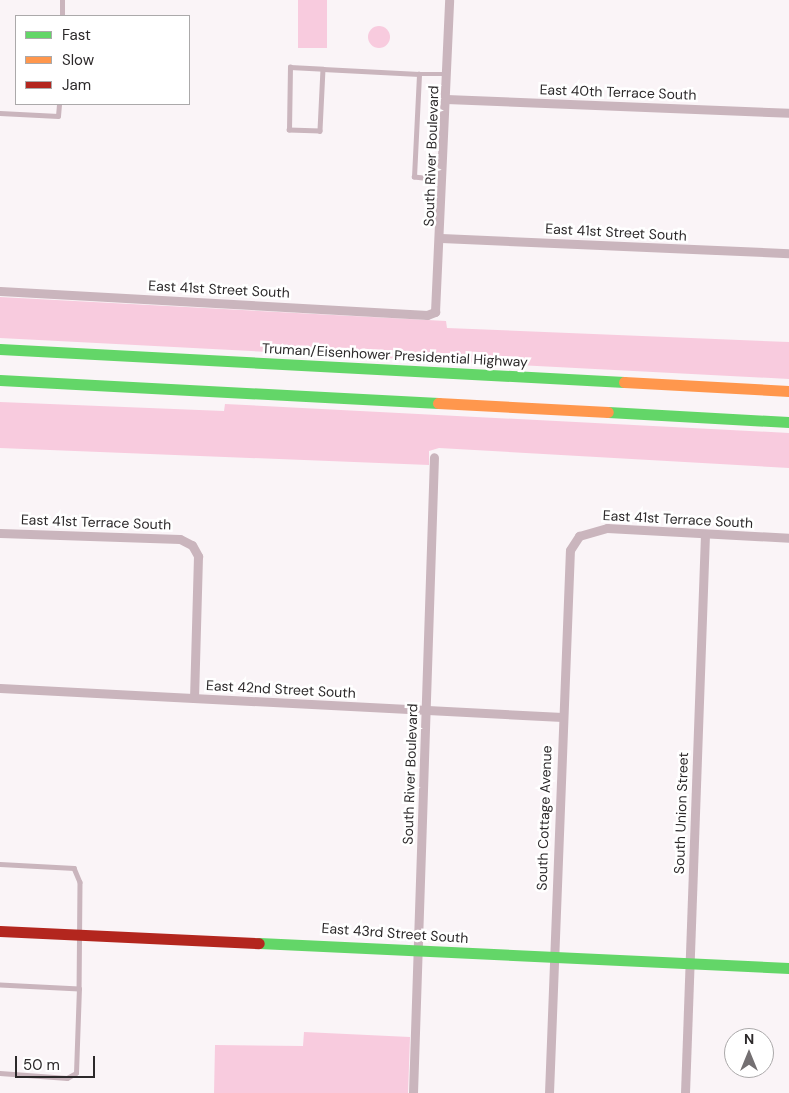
<!DOCTYPE html>
<style>
body{margin:0}
#map{position:relative;width:789px;height:1093px;overflow:hidden;background:#faf4f7;font-family:"DM Sans",sans-serif}
div>[style]{position:absolute}
.green>*{inset:0;background:#f8cbde;transform-origin:0 0}
.round{border-radius:50%}
.lane>*{height:4.5px;margin:-2.25px;padding:0 2.25px;transform-origin:2.25px;border-radius:2.25px;background:#cab5bd}
.street>*{height:9px;margin:-4.5px;padding:0 4.5px;transform-origin:4.5px;border-radius:4.5px;background:#cab5bd}
.fast>*{height:11px;margin:-5.5px;padding:0 5.5px;transform-origin:5.5px;border-radius:5.5px;background:#63d668}
.slow>*{height:11px;margin:-5.5px;padding:0 5.5px;transform-origin:5.5px;border-radius:5.5px;background:#ff974d}
.jam>*{height:11px;margin:-5.5px;padding:0 5.5px;transform-origin:5.5px;border-radius:5.5px;background:#b3261e}
span{translate:-50% -50%;white-space:nowrap;text-align:center;line-height:1.15;-webkit-text-stroke:5px #fff;paint-order:stroke}
.street-label{font-size:14px;color:#2c292a}
.legend{position:absolute;left:15px;top:15px;width:175px;height:90px;box-sizing:border-box;background:#fff;border:1px solid #aba9aa;margin:0;padding:6px 9px;list-style:none;font-size:15px;color:#2c292a}
.legend li{display:flex;align-items:center;gap:10px;height:25px}
.legend b{width:25px;border:1px solid #aba9aa}
.north{position:absolute;left:724px;top:1028px;width:50px;height:50px;box-sizing:border-box;background:#fff;border:1px solid #aba9aa;border-radius:50%;rotate:0deg;font-size:14px;font-weight:700;line-height:20px;text-align:center;color:#2c292a}
.north::after{content:'';display:block;margin:auto;width:18px;height:22px;background:#747072;clip-path:polygon(50% 0,100% 100%,50% 72%,0 100%)}
.scale{position:absolute;left:15px;top:1056px;width:80px;height:22px;box-sizing:border-box;border:2px solid #2c292a;border-top:0;padding-left:6px;font-size:15px;line-height:18px;white-space:nowrap;color:#2c292a;-webkit-text-stroke:4px #fff;paint-order:stroke}
</style>
<div id="map">
<div class="green">
<div style="left:298px;top:0;width:29px;height:48px"></div>
<div class="round" style="left:368px;top:26px;width:22px;height:22px"></div>
<div style="clip-path:polygon(0 297px,446px 321px,447px 328px,789px 342px,789px 379px,0 338px)"></div>
<div style="clip-path:polygon(0 402px,224px 411px,225px 404px,789px 433px,789px 468px,439px 448px,429px 451px,429px 465px,0 448px)"></div>
<div style="clip-path:polygon(304px 1032px,410px 1037px,408px 1093px,214px 1093px,215px 1045px,303px 1046px)"></div>
</div>
<div class="lane">
<div style="left:62px;top:16px;width:16px;rotate:-90deg"></div>
<div style="left:323px;top:69px;width:62px;rotate:92.8deg"></div>
<div style="left:320px;top:131px;width:31px;rotate:-178deg"></div>
<div style="left:289px;top:130px;width:63px;rotate:-89.1deg"></div>
<div style="left:290px;top:67px;width:33px;rotate:3deg"></div>
<div style="left:323px;top:69px;width:96px;rotate:3deg"></div>
<div style="left:0;top:113px;width:58px;rotate:3deg"></div>
<div style="left:58px;top:116px;width:12px;rotate:-85deg"></div>
<div style="left:442px;top:180px;width:28px;rotate:-174deg"></div>
<div style="left:414px;top:177px;width:103px;rotate:-87.2deg"></div>
<div style="left:419px;top:74px;width:28px"></div>
<div style="left:0;top:864px;width:74px;rotate:3.1deg"></div>
<div style="left:74px;top:868px;width:15px;rotate:67deg"></div>
<div style="left:80px;top:882px;width:107px;rotate:90.5deg"></div>
<div style="left:79px;top:989px;width:79px;rotate:-177.1deg"></div>
<div style="left:0;top:1073px;width:67px;rotate:4.3deg"></div>
<div style="left:67px;top:1078px;width:10px;rotate:-29deg"></div>
<div style="left:76px;top:1073px;width:84px;rotate:-88deg"></div>
</div>
<div class="street">
<div style="left:446px;top:99px;width:343px;rotate:2.3deg"></div>
<div style="left:441px;top:238px;width:348px;rotate:2.5deg"></div>
<div style="left:0;top:291px;width:428px;rotate:3.2deg"></div>
<div style="left:427px;top:315px;width:9px;rotate:-21deg"></div>
<div style="left:435px;top:312px;width:312px;rotate:-87.4deg"></div>
<div style="left:0;top:533px;width:180px;rotate:1.9deg"></div>
<div style="left:180px;top:539px;width:13px;rotate:27deg"></div>
<div style="left:192px;top:545px;width:13px;rotate:61deg"></div>
<div style="left:198px;top:556px;width:142px;rotate:91.6deg"></div>
<div style="left:0;top:688px;width:563px;rotate:2.95deg"></div>
<div style="left:413px;top:1093px;width:636px;rotate:-88.11deg"></div>
<div style="left:549px;top:1093px;width:543px;rotate:-87.79deg"></div>
<div style="left:570px;top:550px;width:17px;rotate:-57deg"></div>
<div style="left:579px;top:536px;width:29px;rotate:-16deg"></div>
<div style="left:607px;top:528px;width:182px;rotate:3.1deg"></div>
<div style="left:685px;top:1093px;width:559px;rotate:-87.95deg"></div>
</div>
<div class="fast">
<div style="left:0;top:349px;width:625px;rotate:3.03deg"></div>
<div style="left:0;top:380px;width:439px;rotate:3deg"></div>
<div style="left:608px;top:412px;width:181px;rotate:3.2deg"></div>
<div style="left:259px;top:943px;width:531px;rotate:2.7deg"></div>
</div>
<div class="slow">
<div style="left:624px;top:382px;width:165px;rotate:3.1deg"></div>
<div style="left:438px;top:403px;width:170px;rotate:3deg"></div>
</div>
<div class="jam">
<div style="left:0;top:931px;width:259px;rotate:2.7deg"></div>
</div>
<div class="street-label">
<span style="left:618px;top:92px;rotate:2deg">East 40th Terrace South</span>
<span style="left:431px;top:156px;rotate:-88deg">South River Boulevard</span>
<span style="left:616px;top:232px;rotate:3deg">East 41st Street South</span>
<span style="left:219px;top:289px;rotate:3deg">East 41st Street South</span>
<span style="left:395px;top:355px;rotate:3deg">Truman/Eisenhower Presidential Highway</span>
<span style="left:678px;top:519px;rotate:3deg">East 41st Terrace South</span>
<span style="left:96px;top:522px;rotate:2deg">East 41st Terrace South</span>
<span style="left:281px;top:689px;rotate:3deg">East 42nd Street South</span>
<span style="left:410px;top:774px;rotate:-88deg">South River Boulevard</span>
<span style="left:681px;top:813px;rotate:-88deg">South Union Street</span>
<span style="left:544px;top:818px;rotate:-88deg">South Cottage Avenue</span>
<span style="left:395px;top:933px;rotate:4deg">East 43rd Street South</span>
</div>
<ul class="legend">
<li><b style="height:6px;background:#63d668"></b>Fast</li>
<li><b style="height:6px;background:#ff974d"></b>Slow</li>
<li><b style="height:6px;background:#b3261e"></b>Jam</li>
</ul>
<div class="north">N</div>
<div class="scale">50 m</div>
</div>
